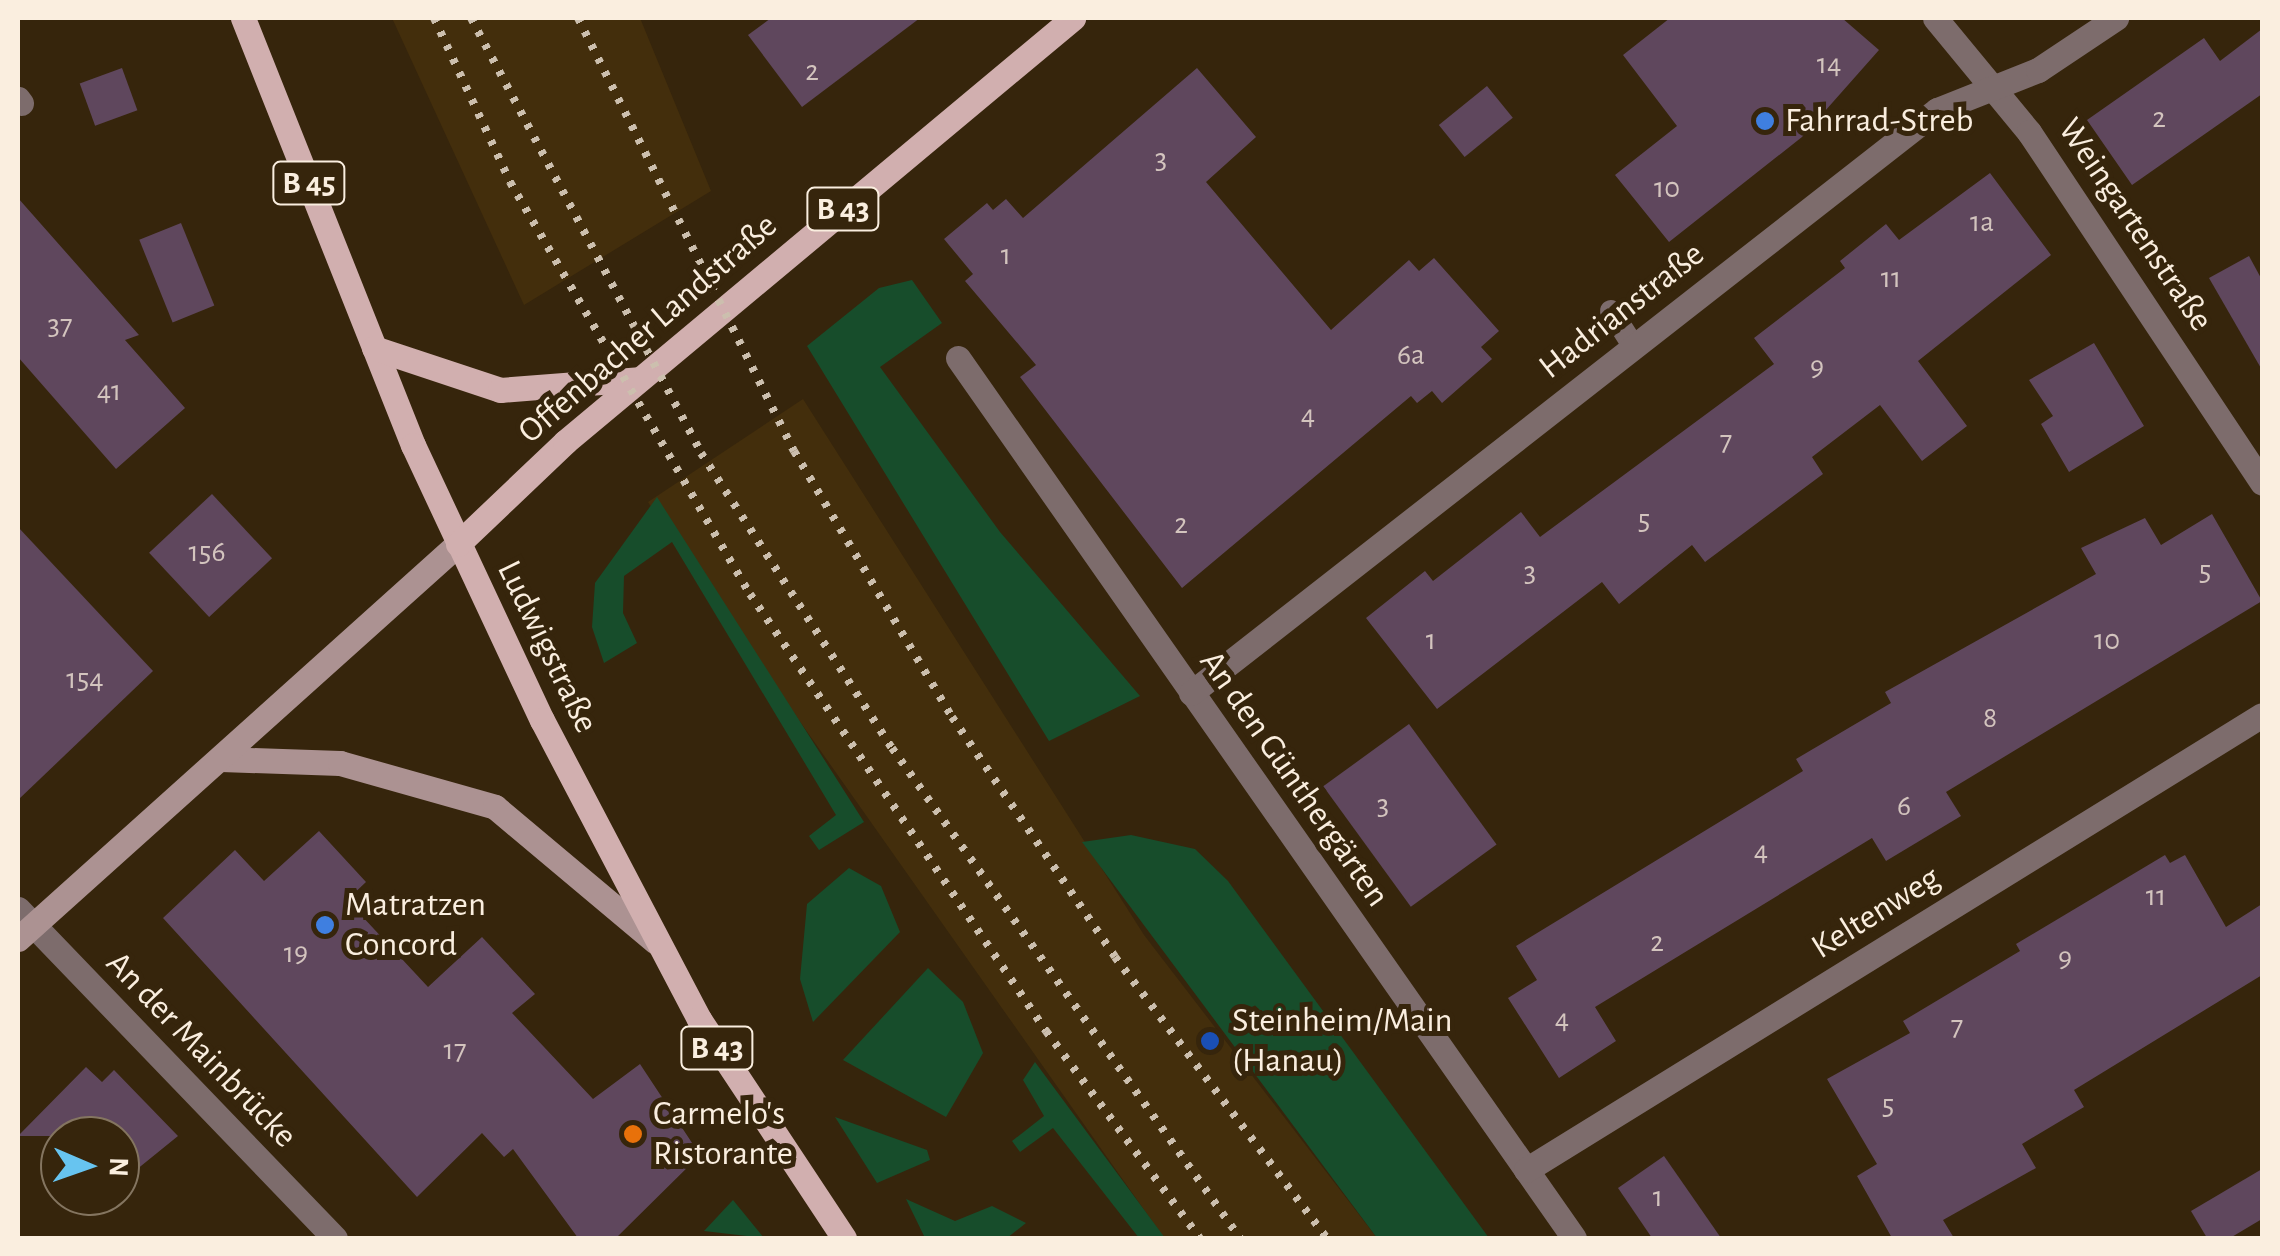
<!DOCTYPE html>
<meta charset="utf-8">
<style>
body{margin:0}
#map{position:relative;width:2280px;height:1256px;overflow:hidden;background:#36250c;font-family:"Alegreya Sans",sans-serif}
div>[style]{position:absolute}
.built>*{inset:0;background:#432e0c}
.green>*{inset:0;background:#174d2b}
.building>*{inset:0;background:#5f475d;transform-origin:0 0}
.lane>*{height:22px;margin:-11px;padding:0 11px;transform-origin:11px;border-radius:11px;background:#7d6c6c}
.street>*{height:25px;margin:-12.5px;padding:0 12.5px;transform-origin:12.5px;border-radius:12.5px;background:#7d6c6c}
.secondary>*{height:25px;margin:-12.5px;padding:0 12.5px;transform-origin:12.5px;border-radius:12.5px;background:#ac9292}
.primary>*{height:25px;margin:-12.5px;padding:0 12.5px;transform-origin:12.5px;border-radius:12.5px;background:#d1afaf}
.rail>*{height:8px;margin-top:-4px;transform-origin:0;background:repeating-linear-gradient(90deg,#ccbfae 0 5px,transparent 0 15px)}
.dots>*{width:28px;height:28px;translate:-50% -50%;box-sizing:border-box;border:5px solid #36250c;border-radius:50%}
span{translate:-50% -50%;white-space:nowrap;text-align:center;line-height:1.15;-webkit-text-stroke:10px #36250c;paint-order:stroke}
.number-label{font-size:30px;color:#d3c4be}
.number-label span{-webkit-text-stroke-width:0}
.shield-label span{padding:2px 8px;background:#36250c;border:2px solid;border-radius:8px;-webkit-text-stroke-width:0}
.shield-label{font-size:32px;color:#faeedf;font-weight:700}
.poi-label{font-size:35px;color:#faeedf}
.left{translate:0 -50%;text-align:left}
.street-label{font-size:35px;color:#faeedf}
.frame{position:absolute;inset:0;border:20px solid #faeedf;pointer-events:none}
.north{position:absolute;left:40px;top:1116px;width:100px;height:100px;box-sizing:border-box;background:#36250c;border:2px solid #847560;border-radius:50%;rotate:92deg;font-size:28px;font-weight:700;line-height:40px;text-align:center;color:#faeedf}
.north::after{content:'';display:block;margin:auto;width:35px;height:45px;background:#67c4f0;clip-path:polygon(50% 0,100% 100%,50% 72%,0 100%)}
</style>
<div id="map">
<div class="built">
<div style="clip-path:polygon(392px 18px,640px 18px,711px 191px,524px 305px)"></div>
<div style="clip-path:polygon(803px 399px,1144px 935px,1377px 1238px,1164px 1238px,672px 540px,648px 502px)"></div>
</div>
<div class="green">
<div style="clip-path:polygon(912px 280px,942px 323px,880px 367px,1000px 532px,1140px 696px,1049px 741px,807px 346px,879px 288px)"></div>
<div style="clip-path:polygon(657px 497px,864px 822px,819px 850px,809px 836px,836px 815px,672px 542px,624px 576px,623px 613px,637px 643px,604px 663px,592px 627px,595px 583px)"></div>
<div style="clip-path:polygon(1131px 835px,1195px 849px,1228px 881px,1489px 1238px,1377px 1238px,1082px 842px)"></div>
<div style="clip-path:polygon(849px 868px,881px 886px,900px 932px,813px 1022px,800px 979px,807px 904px)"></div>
<div style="clip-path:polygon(928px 968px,963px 1002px,983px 1053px,946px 1117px,843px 1060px)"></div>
<div style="clip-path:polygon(1035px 1062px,1165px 1238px,1139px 1238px,1053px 1128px,1020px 1152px,1012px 1141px,1044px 1116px,1023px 1080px)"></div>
<div style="clip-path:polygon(835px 1117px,927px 1150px,930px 1160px,877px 1183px)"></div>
<div style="clip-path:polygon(906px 1199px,955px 1221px,992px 1206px,1026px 1223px,1007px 1238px,925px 1238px)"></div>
<div style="clip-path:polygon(733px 1200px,764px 1238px,704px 1231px)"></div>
</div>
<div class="building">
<div style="clip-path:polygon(771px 18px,920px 18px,802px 107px,748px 35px)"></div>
<div style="clip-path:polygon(1670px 18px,1842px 18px,1879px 50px,1802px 137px,1669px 242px,1615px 175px,1677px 126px,1623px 55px)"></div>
<div style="clip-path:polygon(2262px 29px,2262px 94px,2132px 185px,2087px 120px,2204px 38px,2220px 61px)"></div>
<div style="left:122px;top:68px;width:45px;height:45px;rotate:70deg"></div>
<div style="clip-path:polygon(1197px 68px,1256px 137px,1206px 182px,1331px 330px,1409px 260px,1419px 271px,1434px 258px,1499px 331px,1481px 347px,1492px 359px,1442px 403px,1432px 391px,1417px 403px,1411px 396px,1182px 588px,1020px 377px,1036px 365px,965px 281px,973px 274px,944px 239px,987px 203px,993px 210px,1006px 199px,1023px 218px)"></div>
<div style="left:1487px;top:86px;width:41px;height:62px;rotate:51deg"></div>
<div style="clip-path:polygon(1990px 173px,2051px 255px,1918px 361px,1967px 426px,1922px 461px,1880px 405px,1812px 457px,1823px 474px,1705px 562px,1692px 545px,1619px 604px,1602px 582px,1437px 709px,1366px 618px,1425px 571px,1433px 581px,1521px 512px,1540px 537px,1774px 364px,1754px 338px,1845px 268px,1840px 261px,1886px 224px,1899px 240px)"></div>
<div style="clip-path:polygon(18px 198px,139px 335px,125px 340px,185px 408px,116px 469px,18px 357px)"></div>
<div style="left:181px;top:223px;width:89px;height:45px;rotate:68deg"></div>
<div style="clip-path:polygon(2249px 256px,2262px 280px,2262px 370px,2209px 278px)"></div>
<div style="clip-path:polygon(2094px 343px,2144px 426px,2069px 472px,2041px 424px,2053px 416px,2029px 380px)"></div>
<div style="left:212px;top:494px;width:88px;height:86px;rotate:47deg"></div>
<div style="clip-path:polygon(2212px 514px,2262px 601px,1946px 792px,1961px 816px,1886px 861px,1872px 838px,1595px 1007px,1616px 1041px,1559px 1078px,1508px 998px,1537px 980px,1516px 946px,1803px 771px,1796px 759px,1891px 703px,1885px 692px,2096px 574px,2081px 548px,2145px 518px,2161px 545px)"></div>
<div style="clip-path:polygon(18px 527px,153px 671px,18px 800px)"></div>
<div style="left:1409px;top:724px;width:149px;height:106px;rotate:54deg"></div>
<div style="clip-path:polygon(319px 831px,366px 882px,347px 900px,428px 987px,482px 937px,535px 994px,512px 1013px,593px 1099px,640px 1064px,700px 1155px,616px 1238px,578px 1238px,513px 1149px,504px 1157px,482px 1133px,417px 1197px,163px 918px,235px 850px,264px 881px)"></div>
<div style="clip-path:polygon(2165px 855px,2170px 863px,2185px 855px,2226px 927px,2262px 904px,2262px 975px,2074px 1090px,2084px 1107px,2022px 1144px,2036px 1168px,1943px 1220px,1954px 1238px,1892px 1238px,1857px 1176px,1877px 1164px,1827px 1079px,1910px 1033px,1903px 1021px,2020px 951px,2016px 944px)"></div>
<div style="clip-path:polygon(86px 1067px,102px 1082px,114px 1070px,178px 1136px,120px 1183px,120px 1136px,18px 1136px)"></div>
<div style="clip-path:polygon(1664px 1156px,1721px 1238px,1652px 1238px,1618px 1188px)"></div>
<div style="clip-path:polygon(2262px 1169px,2262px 1219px,2230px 1238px,2207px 1238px,2191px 1211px)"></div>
</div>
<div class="lane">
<div style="left:1611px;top:311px;width:43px;rotate:57.4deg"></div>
</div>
<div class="street">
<div style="left:1935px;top:18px;width:148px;rotate:50.5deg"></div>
<div style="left:2029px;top:132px;width:421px;rotate:56.4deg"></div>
<div style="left:18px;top:99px;width:5px;rotate:53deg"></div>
<div style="left:958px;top:358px;width:1074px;rotate:55.01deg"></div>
<div style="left:1191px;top:693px;width:947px;rotate:-38.01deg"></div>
<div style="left:1937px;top:110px;width:109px;rotate:-21.6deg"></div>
<div style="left:2038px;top:70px;width:94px;rotate:-33.7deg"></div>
<div style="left:18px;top:909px;width:457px;rotate:46.1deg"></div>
<div style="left:1526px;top:1170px;width:865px;rotate:-31.72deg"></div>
</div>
<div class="secondary">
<div style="left:221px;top:759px;width:119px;rotate:1.9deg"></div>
<div style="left:340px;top:763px;width:161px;rotate:15.8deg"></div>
<div style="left:495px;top:807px;width:210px;rotate:40deg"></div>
<div style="left:18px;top:939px;width:591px;rotate:-41.92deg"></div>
</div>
<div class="primary">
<div style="left:243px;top:18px;width:460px;rotate:68.3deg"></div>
<div style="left:413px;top:445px;width:304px;rotate:64.9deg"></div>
<div style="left:542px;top:720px;width:338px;rotate:62.3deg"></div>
<div style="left:699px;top:1019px;width:263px;rotate:56.5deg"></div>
<div style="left:374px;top:348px;width:133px;rotate:18.4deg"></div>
<div style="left:500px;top:390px;width:139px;rotate:-4.5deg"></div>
<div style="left:458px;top:544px;width:148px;rotate:-43.6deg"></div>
<div style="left:565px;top:442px;width:662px;rotate:-39.85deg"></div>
</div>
<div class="rail">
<div style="left:434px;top:18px;width:181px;rotate:65.1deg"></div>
<div style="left:510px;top:182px;width:477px;rotate:59.8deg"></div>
<div style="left:750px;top:594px;width:528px;rotate:55.89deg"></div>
<div style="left:1046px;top:1031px;width:258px;rotate:53.4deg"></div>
<div style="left:471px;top:18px;width:492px;rotate:62.1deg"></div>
<div style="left:701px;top:453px;width:351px;rotate:57.1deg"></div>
<div style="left:892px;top:748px;width:601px;rotate:54.62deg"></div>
<div style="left:578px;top:18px;width:484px;rotate:63.5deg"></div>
<div style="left:794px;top:451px;width:309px;rotate:59.3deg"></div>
<div style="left:952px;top:717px;width:290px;rotate:55.8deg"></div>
<div style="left:1115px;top:957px;width:352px;rotate:53deg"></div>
</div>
<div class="dots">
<div style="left:1765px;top:121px;background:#3f7fe0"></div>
<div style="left:325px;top:925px;background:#3f7fe0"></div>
<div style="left:1210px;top:1041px;background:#1a4fb4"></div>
<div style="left:633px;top:1134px;background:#e8710a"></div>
</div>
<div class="number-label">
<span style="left:1829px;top:64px">14</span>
<span style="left:812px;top:71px">2</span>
<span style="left:2159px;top:118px">2</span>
<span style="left:1161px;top:159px">3</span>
<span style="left:1667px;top:188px">10</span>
<span style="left:1982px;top:222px">1a</span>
<span style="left:1006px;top:255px">1</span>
<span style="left:1891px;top:278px">11</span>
<span style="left:60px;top:325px">37</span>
<span style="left:1411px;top:355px">6a</span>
<span style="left:1817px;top:367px">9</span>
<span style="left:109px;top:391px">41</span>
<span style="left:1308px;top:415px">4</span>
<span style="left:1726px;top:441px">7</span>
<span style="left:1644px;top:520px">5</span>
<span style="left:1181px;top:524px">2</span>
<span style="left:207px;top:552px">156</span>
<span style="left:2205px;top:571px">5</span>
<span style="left:1530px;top:572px">3</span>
<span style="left:1431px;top:640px">1</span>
<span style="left:2107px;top:640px">10</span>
<span style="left:85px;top:679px">154</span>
<span style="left:1990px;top:718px">8</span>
<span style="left:1383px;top:805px">3</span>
<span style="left:1904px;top:806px">6</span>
<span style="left:1761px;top:851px">4</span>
<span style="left:2156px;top:896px">11</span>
<span style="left:1657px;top:942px">2</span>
<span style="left:296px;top:953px">19</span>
<span style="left:2065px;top:958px">9</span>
<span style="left:1562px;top:1019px">4</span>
<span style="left:1957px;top:1026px">7</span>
<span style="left:455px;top:1050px">17</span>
<span style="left:1888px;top:1105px">5</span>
<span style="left:1658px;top:1197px">1</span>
</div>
<div class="shield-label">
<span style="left:309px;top:183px">B 45</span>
<span style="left:843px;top:209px">B 43</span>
<span style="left:717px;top:1048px">B 43</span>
</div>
<div class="poi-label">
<span class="left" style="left:1785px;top:121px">Fahrrad-Streb</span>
<span class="left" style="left:345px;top:925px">Matratzen<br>Concord</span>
<span class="left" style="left:1232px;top:1041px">Steinheim/Main<br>(Hanau)</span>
<span class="left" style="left:653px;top:1134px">Carmelo's<br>Ristorante</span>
</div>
<div class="street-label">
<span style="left:2135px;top:225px;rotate:56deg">Weingartenstraße</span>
<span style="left:1622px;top:311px;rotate:-38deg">Hadrianstraße</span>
<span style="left:648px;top:329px;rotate:-41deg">Offenbacher Landstraße</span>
<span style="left:547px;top:647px;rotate:64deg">Ludwigstraße</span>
<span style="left:1294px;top:779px;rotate:55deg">An den Günthergärten</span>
<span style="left:1876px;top:913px;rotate:-32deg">Keltenweg</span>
<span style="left:201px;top:1050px;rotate:46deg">An der Mainbrücke</span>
</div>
<div class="frame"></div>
<div class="north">N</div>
</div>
